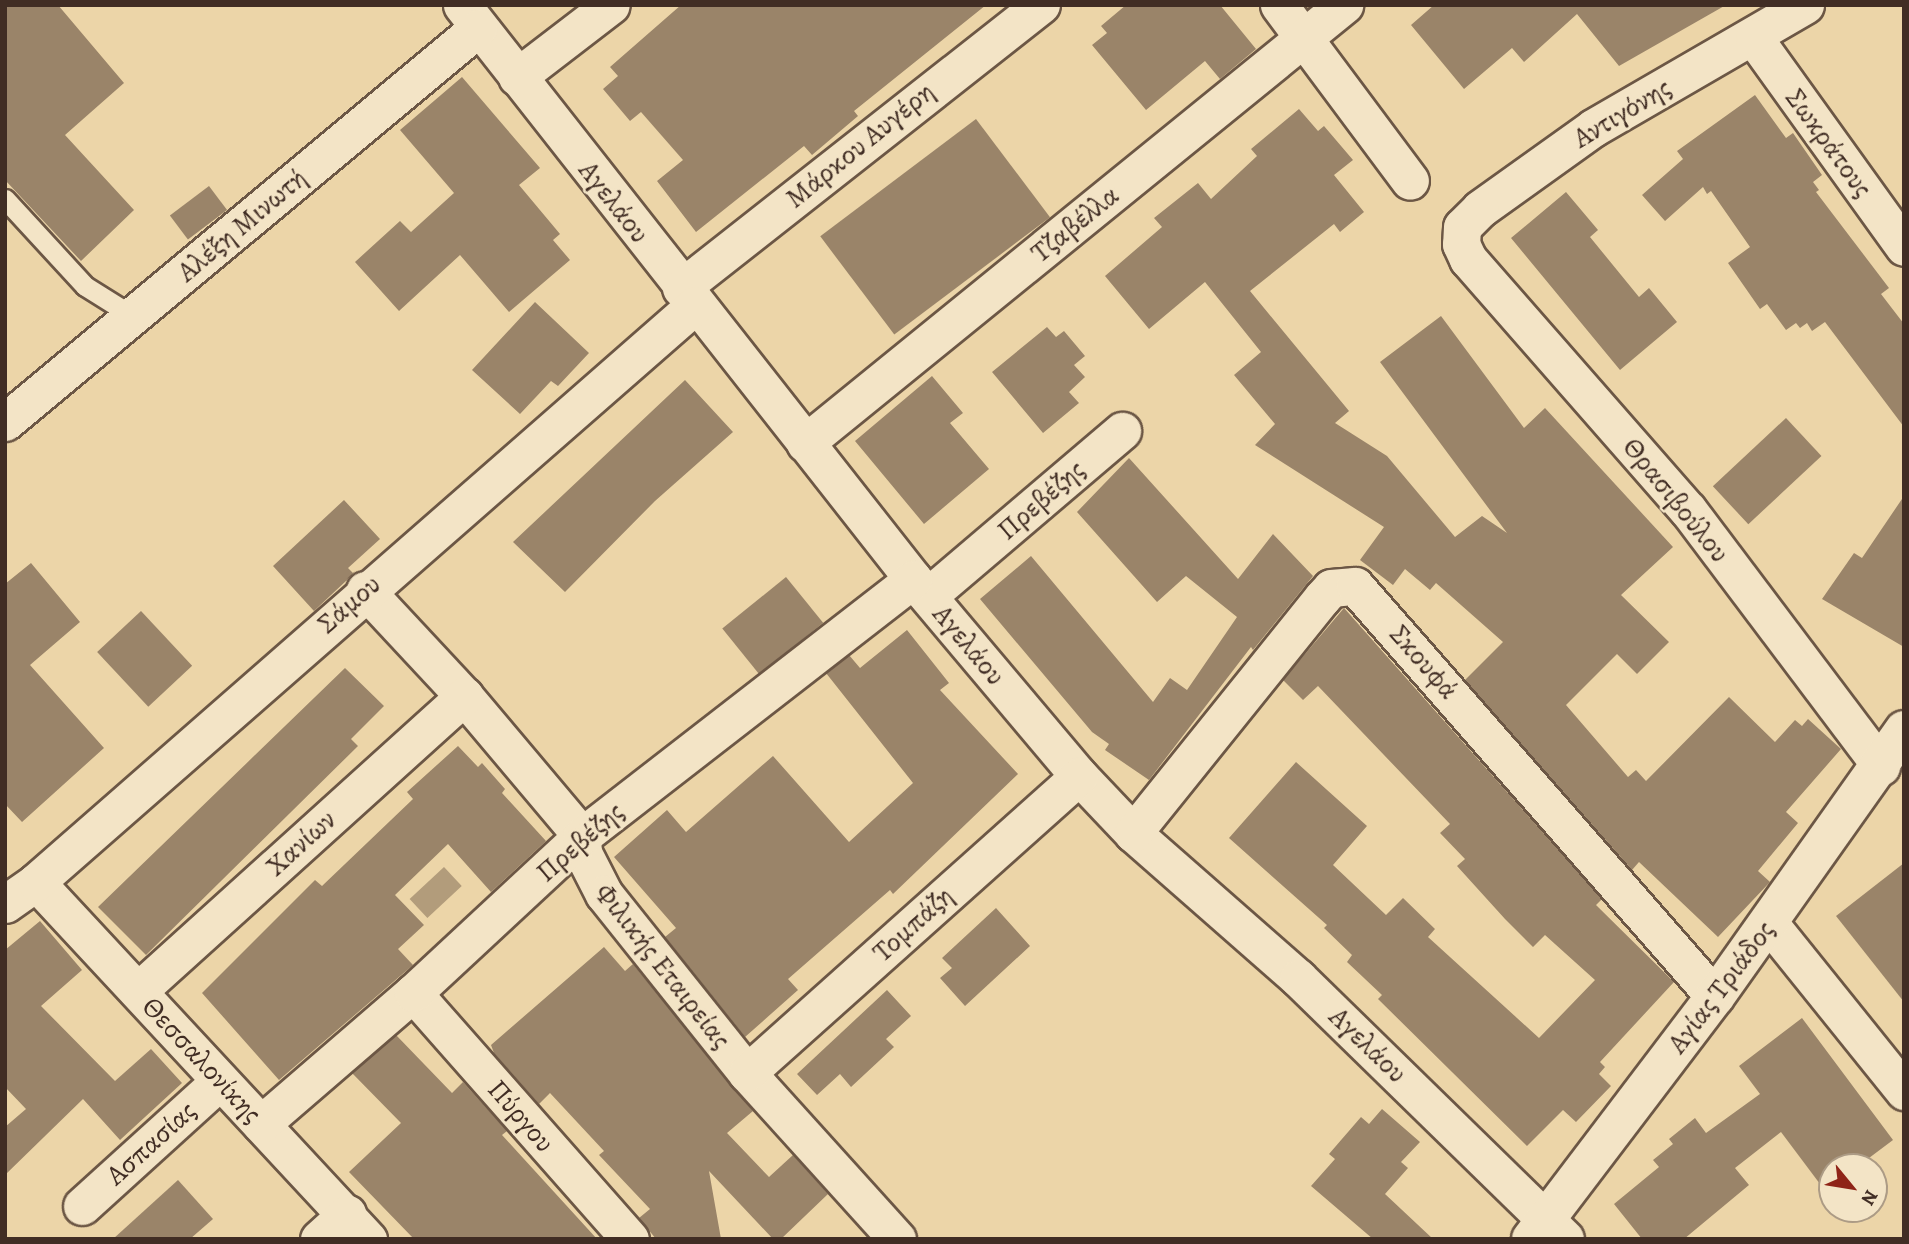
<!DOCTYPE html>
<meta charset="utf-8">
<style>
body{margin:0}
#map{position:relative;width:1909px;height:1244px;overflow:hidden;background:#ecd5a8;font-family:Alegreya,serif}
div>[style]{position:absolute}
.water>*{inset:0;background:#b29c7b;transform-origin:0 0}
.building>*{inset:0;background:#9a8469;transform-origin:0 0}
.roads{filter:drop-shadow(2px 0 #6c5745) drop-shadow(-2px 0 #6c5745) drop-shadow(0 2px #6c5745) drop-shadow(0 -2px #6c5745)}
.service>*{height:19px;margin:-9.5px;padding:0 9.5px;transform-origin:9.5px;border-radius:9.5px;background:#f3e4c6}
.minor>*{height:37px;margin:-18.5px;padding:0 18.5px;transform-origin:18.5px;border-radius:18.5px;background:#f3e4c6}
.tertiary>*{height:38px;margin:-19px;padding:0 19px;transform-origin:19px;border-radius:19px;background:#f3e4c6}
span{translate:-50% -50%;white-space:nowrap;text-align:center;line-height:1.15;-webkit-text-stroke:5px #f3e4c6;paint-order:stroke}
.street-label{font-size:28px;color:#412d24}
.frame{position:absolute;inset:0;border:7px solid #412d24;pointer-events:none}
.north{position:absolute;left:1818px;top:1153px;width:70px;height:70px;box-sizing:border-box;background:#f3e4c6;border:2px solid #ac9b85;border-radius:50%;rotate:120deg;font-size:19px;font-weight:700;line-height:28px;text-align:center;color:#412d24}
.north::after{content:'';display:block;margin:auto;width:24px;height:32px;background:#8f2418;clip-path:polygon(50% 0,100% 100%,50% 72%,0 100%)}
</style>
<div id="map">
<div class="water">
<div style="left:444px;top:867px;width:26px;height:47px;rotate:47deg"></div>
</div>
<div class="building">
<div style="clip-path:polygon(5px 5px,58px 5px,124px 83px,65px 135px,134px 210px,81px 261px,5px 180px)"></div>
<div style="clip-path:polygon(681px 5px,986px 5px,854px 111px,858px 116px,812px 155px,804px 146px,696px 232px,657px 181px,683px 160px,641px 112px,630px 121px,603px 89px,618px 76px,610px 67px)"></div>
<div style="clip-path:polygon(1126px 5px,1220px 5px,1256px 49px,1220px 79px,1205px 61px,1146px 110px,1092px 45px,1107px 33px,1101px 26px)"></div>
<div style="clip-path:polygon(1434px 5px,1726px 5px,1619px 66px,1577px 14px,1524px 62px,1512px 48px,1464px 89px,1411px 25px)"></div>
<div style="clip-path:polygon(462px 77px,540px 168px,519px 185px,560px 234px,553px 240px,570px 260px,509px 312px,460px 255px,399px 311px,355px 262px,400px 221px,411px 232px,454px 193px,400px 130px)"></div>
<div style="clip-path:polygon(1755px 95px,1786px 138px,1793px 133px,1822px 175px,1813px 182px,1819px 190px,1816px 192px,1889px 288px,1881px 294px,1904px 324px,1904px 427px,1825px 322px,1812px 331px,1807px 323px,1800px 328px,1796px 323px,1786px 330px,1767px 304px,1760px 309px,1728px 263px,1750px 247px,1711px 191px,1707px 194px,1703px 187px,1665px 221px,1642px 195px,1683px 159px,1677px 151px)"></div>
<div style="clip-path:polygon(1299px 109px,1318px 131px,1324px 126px,1353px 160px,1334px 175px,1364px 212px,1340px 232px,1334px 224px,1250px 291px,1349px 411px,1335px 423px,1387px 456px,1455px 537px,1482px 516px,1507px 533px,1380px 362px,1441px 316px,1524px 428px,1545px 408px,1673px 547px,1621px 595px,1669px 642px,1637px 674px,1617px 654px,1566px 705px,1628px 777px,1636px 770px,1646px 781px,1729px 697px,1775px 742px,1795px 720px,1802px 726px,1808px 719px,1841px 749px,1786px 812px,1798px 823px,1758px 871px,1770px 882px,1718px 937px,1639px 862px,1632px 870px,1465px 680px,1503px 642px,1436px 583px,1430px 590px,1405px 569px,1393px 585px,1360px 560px,1384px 527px,1255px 445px,1275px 424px,1234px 375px,1261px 352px,1205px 282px,1149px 329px,1105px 276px,1162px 227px,1154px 218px,1198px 183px,1211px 199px,1257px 156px,1251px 149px)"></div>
<div style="left:976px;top:119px;width:123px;height:195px;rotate:53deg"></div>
<div style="left:209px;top:186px;width:30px;height:49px;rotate:53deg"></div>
<div style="clip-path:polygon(1566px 192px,1598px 230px,1590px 237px,1639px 297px,1649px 288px,1677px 322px,1620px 370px,1511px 238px)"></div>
<div style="clip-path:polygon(535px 302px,589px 353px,558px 386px,551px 381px,520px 414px,472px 370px)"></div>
<div style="clip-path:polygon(1047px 327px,1056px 337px,1064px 331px,1085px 356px,1074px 365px,1085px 377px,1069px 392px,1079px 403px,1043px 433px,992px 372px)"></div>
<div style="clip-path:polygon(932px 376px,963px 413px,950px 423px,989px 469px,924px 524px,855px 441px)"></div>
<div style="clip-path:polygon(685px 380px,733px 432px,655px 501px,565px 592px,513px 542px)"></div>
<div style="left:1786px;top:418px;width:52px;height:100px;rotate:47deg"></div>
<div style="clip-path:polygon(1129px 458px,1238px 579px,1273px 534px,1313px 576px,1253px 650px,1251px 647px,1149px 780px,1105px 750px,1109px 744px,1092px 732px,980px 599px,1031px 556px,1153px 702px,1170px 678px,1187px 690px,1237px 617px,1186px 576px,1157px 602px,1077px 512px)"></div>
<div style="clip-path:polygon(1904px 496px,1904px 647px,1822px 599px,1854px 553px,1862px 558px)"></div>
<div style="clip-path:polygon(344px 500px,380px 539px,348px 568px,353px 573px,347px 580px,314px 611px,273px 566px)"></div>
<div style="clip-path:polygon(31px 563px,80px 622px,30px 665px,104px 748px,22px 822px,5px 804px,5px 584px)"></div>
<div style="left:786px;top:577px;width:59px;height:82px;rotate:51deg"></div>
<div style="clip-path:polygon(1344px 608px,1602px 899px,1596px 905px,1674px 982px,1600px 1062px,1605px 1067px,1599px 1074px,1611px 1086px,1576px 1122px,1563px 1110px,1527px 1146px,1378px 999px,1382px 995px,1347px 962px,1352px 955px,1324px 928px,1327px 925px,1229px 838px,1296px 762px,1367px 826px,1333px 865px,1386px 915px,1403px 898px,1435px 929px,1428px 937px,1539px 1038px,1595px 980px,1545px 935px,1533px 947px,1505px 919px,1457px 866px,1465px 859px,1440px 833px,1450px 824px,1318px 686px,1303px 700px,1283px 680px)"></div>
<div style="left:141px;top:611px;width:75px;height:60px;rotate:47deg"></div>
<div style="clip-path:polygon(907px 630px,949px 683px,940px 690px,1018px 774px,893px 894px,890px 890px,788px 979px,798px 990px,745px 1037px,665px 937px,676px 928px,614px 857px,667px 810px,686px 832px,773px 756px,849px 842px,913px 783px,826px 673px,849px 655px,860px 668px)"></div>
<div style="clip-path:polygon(345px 668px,384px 706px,351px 739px,358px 746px,146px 955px,98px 907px)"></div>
<div style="clip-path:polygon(458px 746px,478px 767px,482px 763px,505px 789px,502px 793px,546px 841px,491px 892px,448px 844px,395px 895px,424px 925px,398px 949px,413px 965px,279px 1080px,202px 993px,315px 880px,322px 886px,413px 799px,407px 792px)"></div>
<div style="clip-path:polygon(1904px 863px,1904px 1002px,1836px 916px)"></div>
<div style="clip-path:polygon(996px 908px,1030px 946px,965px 1006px,940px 978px,952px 968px,942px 958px)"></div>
<div style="clip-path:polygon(40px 921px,82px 970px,41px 1006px,115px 1081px,151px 1049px,182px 1083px,120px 1140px,83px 1099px,5px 1175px,5px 1127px,26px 1109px,5px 1087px,5px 950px)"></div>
<div style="clip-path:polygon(604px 947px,625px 971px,633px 964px,753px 1111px,727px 1133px,769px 1177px,793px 1155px,828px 1194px,781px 1239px,773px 1239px,709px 1171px,721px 1239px,656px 1239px,639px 1218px,650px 1209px,599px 1155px,604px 1151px,550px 1093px,539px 1104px,494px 1053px,491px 1045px)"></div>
<div style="clip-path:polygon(887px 990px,911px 1016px,886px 1039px,894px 1047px,851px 1087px,840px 1074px,817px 1095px,797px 1074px)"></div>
<div style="clip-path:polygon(1802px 1018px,1893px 1140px,1857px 1167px,1832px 1167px,1832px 1200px,1781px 1132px,1735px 1168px,1749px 1185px,1684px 1239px,1642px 1239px,1614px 1204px,1659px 1167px,1653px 1160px,1673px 1144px,1669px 1139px,1695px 1118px,1706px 1133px,1760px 1094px,1739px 1066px)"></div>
<div style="clip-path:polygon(396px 1035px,452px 1093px,463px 1082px,507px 1131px,502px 1135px,597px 1239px,414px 1239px,349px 1172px,401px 1123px,352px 1073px)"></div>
<div style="clip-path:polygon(1382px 1109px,1420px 1142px,1401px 1162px,1408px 1168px,1385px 1194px,1433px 1239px,1373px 1239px,1311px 1186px,1335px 1159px,1329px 1154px,1361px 1117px,1369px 1124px)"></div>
<div style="clip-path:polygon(178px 1180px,213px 1219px,190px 1239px,113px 1239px)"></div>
</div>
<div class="roads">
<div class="service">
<div style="left:5px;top:199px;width:118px;rotate:47.4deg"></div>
<div style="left:85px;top:286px;width:57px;rotate:32deg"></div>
</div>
<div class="minor">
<div style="left:462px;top:5px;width:730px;rotate:51.84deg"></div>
<div style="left:913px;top:579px;width:258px;rotate:49.9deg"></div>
<div style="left:1079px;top:776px;width:79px;rotate:46.5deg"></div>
<div style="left:1133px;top:833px;width:220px;rotate:41.3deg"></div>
<div style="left:1298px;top:978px;width:373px;rotate:44.3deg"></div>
<div style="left:1279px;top:5px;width:219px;rotate:53.3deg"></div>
<div style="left:1805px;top:5px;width:245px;rotate:149.9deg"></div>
<div style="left:1593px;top:128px;width:139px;rotate:144.4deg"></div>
<div style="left:1480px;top:209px;width:25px;rotate:135deg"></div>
<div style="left:1462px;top:227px;width:17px;rotate:93deg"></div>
<div style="left:1461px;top:244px;width:17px;rotate:65deg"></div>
<div style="left:1468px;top:259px;width:334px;rotate:48.8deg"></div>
<div style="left:1688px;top:510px;width:321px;rotate:53deg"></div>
<div style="left:1754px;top:38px;width:257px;rotate:54.3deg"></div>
<div style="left:517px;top:77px;width:118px;rotate:-37.5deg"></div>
<div style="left:681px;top:288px;width:458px;rotate:-38.2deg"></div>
<div style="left:5px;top:422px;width:616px;rotate:-39.79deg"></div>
<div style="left:805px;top:443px;width:695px;rotate:-39.1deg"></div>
<div style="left:365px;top:590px;width:145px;rotate:47deg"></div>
<div style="left:464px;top:696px;width:183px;rotate:49.9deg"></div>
<div style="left:582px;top:836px;width:17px;rotate:87deg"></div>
<div style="left:583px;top:853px;width:46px;rotate:62.9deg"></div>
<div style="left:604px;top:894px;width:229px;rotate:51.4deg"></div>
<div style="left:747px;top:1073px;width:224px;rotate:47.9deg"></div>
<div style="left:928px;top:596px;width:255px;rotate:-40.4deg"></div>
<div style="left:1133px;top:833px;width:302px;rotate:-51.2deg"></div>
<div style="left:1322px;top:598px;width:13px;rotate:-48deg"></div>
<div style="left:1331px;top:588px;width:24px;rotate:-5deg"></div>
<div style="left:1355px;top:586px;width:546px;rotate:48.78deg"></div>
<div style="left:36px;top:882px;width:488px;rotate:47.1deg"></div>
<div style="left:5px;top:904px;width:38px;rotate:-35deg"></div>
<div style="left:36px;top:882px;width:876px;rotate:-41.2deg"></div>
<div style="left:1769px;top:923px;width:216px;rotate:51.2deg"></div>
<div style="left:138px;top:991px;width:440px;rotate:-42.1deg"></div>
<div style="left:413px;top:993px;width:328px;rotate:48.6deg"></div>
<div style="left:747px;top:1073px;width:445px;rotate:-41.8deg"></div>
<div style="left:261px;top:1124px;width:201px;rotate:-40.8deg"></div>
<div style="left:413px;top:993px;width:231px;rotate:-42.9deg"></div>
<div style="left:582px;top:836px;width:419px;rotate:-37.8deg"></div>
<div style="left:82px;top:1206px;width:186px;rotate:-42.2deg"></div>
<div style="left:319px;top:1239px;width:38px;rotate:-42deg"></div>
</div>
<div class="tertiary">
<div style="left:1531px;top:1239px;width:304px;rotate:-52.8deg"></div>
<div style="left:1715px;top:997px;width:327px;rotate:-54.7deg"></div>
</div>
</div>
<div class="street-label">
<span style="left:1622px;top:113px;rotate:-31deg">Αντιγόνης</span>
<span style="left:1829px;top:143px;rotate:54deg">Σωκράτους</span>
<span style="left:860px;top:145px;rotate:-39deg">Μάρκου Αυγέρη</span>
<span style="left:614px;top:202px;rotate:52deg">Αγελάου</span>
<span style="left:1075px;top:224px;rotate:-39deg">Τζαβέλλα</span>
<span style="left:242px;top:225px;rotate:-40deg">Αλέξη Μινωτή</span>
<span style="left:1041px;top:500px;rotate:-41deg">Πρεβέζης</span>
<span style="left:1676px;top:500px;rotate:51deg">Θρασιβούλου</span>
<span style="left:349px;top:604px;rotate:-41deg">Σάμου</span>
<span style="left:969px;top:645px;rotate:50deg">Αγελάου</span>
<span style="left:1424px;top:662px;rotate:49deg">Σκουφά</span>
<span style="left:580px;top:842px;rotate:-41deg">Πρεβέζης</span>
<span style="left:301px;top:843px;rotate:-42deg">Χανίων</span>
<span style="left:913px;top:924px;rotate:-42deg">Τομπάζη</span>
<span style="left:663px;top:966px;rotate:52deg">Φιλικής Εταιρείας</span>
<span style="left:1721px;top:987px;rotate:-53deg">Αγίας Τριάδος</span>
<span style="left:1368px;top:1045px;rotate:44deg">Αγελάου</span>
<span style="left:202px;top:1060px;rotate:47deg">Θεσσαλονίκης</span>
<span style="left:521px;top:1116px;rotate:49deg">Πύργου</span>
<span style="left:151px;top:1143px;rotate:-42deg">Ασπασίας</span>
</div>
<div class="frame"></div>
<div class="north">N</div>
</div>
